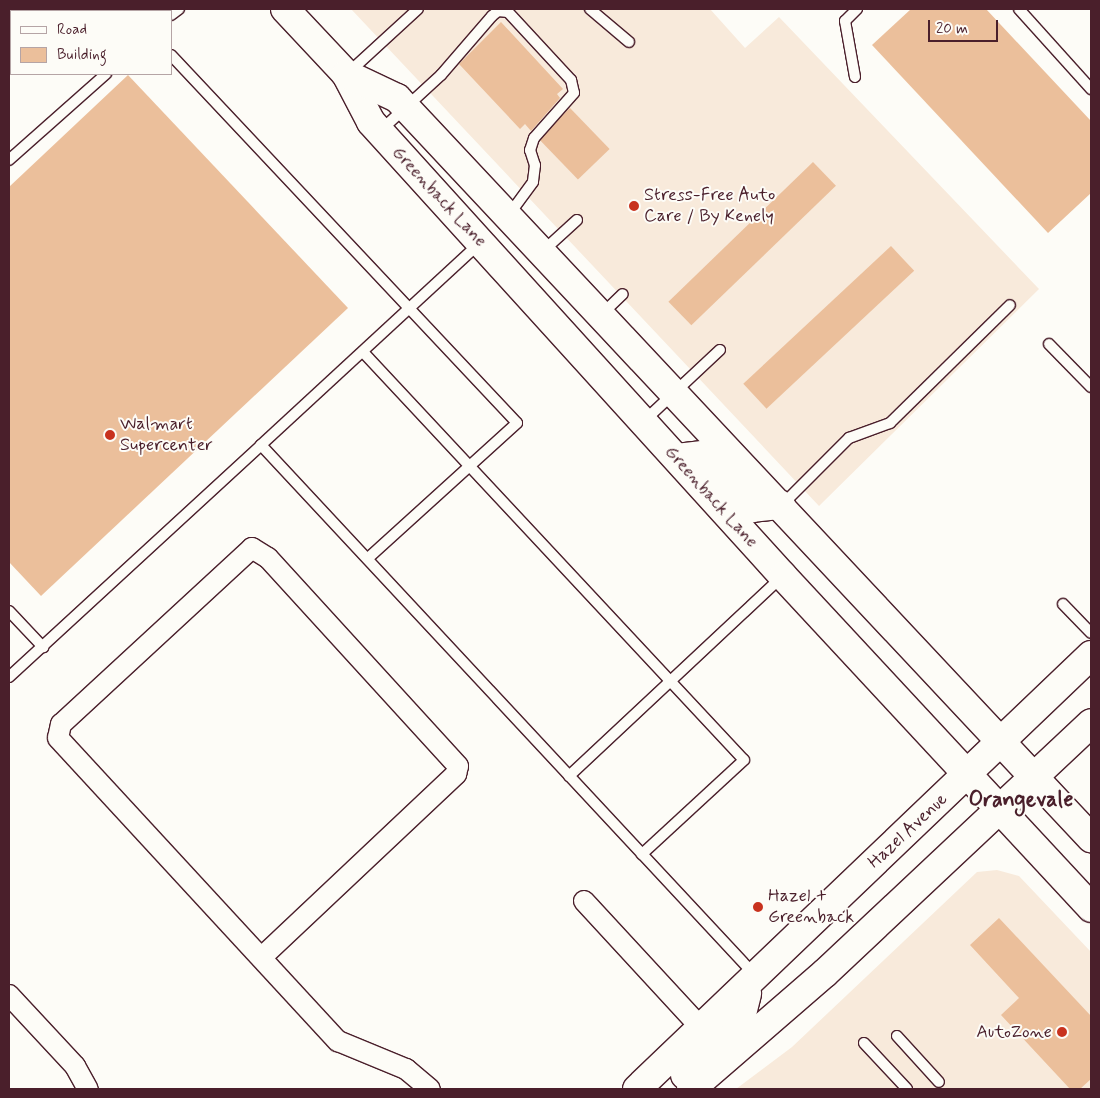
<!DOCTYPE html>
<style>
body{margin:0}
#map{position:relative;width:1100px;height:1098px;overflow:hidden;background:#fdfcf7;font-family:Mynerve,sans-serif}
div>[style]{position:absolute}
.built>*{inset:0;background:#f8eadb}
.building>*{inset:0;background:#ebbf9b;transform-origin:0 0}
.roads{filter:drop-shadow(1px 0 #4a1f2b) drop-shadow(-1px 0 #4a1f2b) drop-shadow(0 1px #4a1f2b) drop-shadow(0 -1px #4a1f2b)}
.service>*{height:10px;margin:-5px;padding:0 5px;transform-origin:5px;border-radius:5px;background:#fdfcf7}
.minor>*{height:20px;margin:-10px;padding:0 10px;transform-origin:10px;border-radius:10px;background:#fdfcf7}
.primary>*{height:28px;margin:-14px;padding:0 14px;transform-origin:14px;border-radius:14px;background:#fdfcf7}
.dots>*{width:14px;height:14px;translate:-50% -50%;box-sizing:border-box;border:2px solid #fdfcf7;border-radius:50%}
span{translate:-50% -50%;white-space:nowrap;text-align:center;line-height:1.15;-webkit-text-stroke:4px #fdfcf7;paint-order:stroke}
.poi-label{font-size:18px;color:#4a1f2b}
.left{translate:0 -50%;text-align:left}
.right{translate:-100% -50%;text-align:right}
.street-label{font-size:18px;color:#4a1f2b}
.district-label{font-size:22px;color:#4a1f2b;font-weight:700}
.frame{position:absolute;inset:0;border:10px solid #4a1f2b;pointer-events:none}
.legend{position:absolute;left:10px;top:10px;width:162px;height:65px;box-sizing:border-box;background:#fdfcf7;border:1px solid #b5a4a5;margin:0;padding:6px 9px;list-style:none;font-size:15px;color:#4a1f2b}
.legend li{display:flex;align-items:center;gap:10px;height:25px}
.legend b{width:25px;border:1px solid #b5a4a5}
.scale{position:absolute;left:928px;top:20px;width:70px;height:22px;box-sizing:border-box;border:2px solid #4a1f2b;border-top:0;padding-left:6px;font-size:15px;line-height:18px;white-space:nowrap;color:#4a1f2b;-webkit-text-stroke:4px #fdfcf7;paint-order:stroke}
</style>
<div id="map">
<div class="built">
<div style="clip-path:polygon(351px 9px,710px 9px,745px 48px,779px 17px,1039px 289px,819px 506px)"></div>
<div style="clip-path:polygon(997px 870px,1019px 876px,1091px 952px,1091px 1089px,736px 1089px,792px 1047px,977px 872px)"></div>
</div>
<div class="building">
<div style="clip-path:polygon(911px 9px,986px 9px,1091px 121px,1091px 193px,1048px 233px,872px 45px)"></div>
<div style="clip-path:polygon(501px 22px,563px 89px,557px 94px,560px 98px,531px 131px,525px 124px,520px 129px,459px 64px)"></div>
<div style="clip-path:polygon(128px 75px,348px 308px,41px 596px,9px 562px,9px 187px)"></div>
<div style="left:570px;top:108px;width:57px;height:44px;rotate:46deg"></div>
<div style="left:813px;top:162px;width:33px;height:201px;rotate:46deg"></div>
<div style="left:891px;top:246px;width:34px;height:202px;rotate:47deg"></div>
<div style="clip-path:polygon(999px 918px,1091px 1016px,1091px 1079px,1080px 1089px,1070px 1089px,1001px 1015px,1019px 998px,970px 945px)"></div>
</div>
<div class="roads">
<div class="service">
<div style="left:590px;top:9px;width:51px;rotate:40.2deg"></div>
<div style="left:1019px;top:9px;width:108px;rotate:48deg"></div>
<div style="left:171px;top:15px;width:10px;rotate:-37deg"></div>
<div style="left:171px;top:55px;width:505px;rotate:46.76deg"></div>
<div style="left:517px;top:423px;width:202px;rotate:137.8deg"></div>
<div style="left:347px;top:74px;width:96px;rotate:-42.5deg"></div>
<div style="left:855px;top:77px;width:57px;rotate:-100.1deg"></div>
<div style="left:845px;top:21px;width:17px;rotate:-45deg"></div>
<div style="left:380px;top:131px;width:83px;rotate:-42.6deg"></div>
<div style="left:441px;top:75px;width:78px;rotate:-49.2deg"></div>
<div style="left:492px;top:16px;width:8px;rotate:-40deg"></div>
<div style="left:498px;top:11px;width:10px;rotate:6deg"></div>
<div style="left:508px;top:12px;width:93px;rotate:47.2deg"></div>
<div style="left:571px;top:80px;width:13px;rotate:77deg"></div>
<div style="left:574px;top:93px;width:60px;rotate:131.6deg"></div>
<div style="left:534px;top:138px;width:13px;rotate:108deg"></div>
<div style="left:530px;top:150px;width:16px;rotate:72deg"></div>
<div style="left:535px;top:165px;width:17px;rotate:97deg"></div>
<div style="left:533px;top:182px;width:42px;rotate:126.3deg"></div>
<div style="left:9px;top:160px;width:130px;rotate:-41.6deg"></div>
<div style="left:543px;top:251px;width:46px;rotate:-42.4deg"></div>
<div style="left:601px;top:315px;width:30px;rotate:-44deg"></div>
<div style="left:1049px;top:344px;width:60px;rotate:45.7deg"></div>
<div style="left:363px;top:352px;width:558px;rotate:46.96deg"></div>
<div style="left:744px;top:760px;width:139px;rotate:137.3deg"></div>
<div style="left:644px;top:421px;width:104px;rotate:-43.1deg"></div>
<div style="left:261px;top:445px;width:297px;rotate:-42.7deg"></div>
<div style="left:782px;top:505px;width:95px;rotate:-45deg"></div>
<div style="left:849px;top:438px;width:44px;rotate:-20.1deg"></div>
<div style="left:890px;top:423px;width:168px;rotate:-44.5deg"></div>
<div style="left:1063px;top:604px;width:40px;rotate:46deg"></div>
<div style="left:9px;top:611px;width:50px;rotate:46.6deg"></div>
<div style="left:9px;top:677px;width:343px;rotate:-42.6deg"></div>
<div style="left:261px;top:445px;width:723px;rotate:47.02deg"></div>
<div style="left:569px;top:776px;width:291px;rotate:-43.1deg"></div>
<div style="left:897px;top:1036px;width:62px;rotate:47.6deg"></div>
<div style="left:864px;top:1043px;width:63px;rotate:46.9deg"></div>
</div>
<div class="minor">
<div style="left:584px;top:901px;width:173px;rotate:47.3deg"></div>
<div style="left:262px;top:957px;width:267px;rotate:-43.3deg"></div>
<div style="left:456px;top:774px;width:8px;rotate:-76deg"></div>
<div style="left:458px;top:766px;width:282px;rotate:-132.4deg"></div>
<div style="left:268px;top:558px;width:19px;rotate:-148deg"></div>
<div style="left:252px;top:548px;width:260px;rotate:137.3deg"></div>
<div style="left:61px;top:724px;width:14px;rotate:102deg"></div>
<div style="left:58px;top:738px;width:413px;rotate:47.3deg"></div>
<div style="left:338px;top:1041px;width:74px;rotate:22.4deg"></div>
<div style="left:406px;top:1069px;width:31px;rotate:40deg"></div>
<div style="left:9px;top:995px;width:97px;rotate:47.1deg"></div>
<div style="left:75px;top:1066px;width:26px;rotate:61deg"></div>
</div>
<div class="primary">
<div style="left:285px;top:9px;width:89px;rotate:46.8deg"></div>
<div style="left:346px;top:74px;width:54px;rotate:62.5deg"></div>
<div style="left:371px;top:122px;width:613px;rotate:47.78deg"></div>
<div style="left:783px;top:576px;width:453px;rotate:47.1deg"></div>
<div style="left:346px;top:74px;width:56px;rotate:25.2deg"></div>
<div style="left:397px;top:98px;width:1015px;rotate:46.84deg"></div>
<div style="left:677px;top:458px;width:26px;rotate:-7deg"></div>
<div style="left:703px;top:455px;width:72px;rotate:47.8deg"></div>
<div style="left:751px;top:508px;width:30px;rotate:-6deg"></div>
<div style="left:685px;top:1075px;width:83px;rotate:-46.9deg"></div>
<div style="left:742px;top:1014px;width:21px;rotate:-76deg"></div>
<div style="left:637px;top:1089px;width:628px;rotate:-43.71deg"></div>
<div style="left:691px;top:1089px;width:177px;rotate:-40.9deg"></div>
<div style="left:825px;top:973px;width:365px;rotate:-43.2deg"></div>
</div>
</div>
<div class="dots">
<div style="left:634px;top:206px;background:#c8321e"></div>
<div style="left:110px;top:435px;background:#c8321e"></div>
<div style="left:758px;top:907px;background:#c8321e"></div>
<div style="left:1062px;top:1032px;background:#c8321e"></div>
</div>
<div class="poi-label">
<span class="left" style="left:644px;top:206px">Stress-Free Auto<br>Care / By Kenely</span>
<span class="left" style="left:120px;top:435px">Walmart<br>Supercenter</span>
<span class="left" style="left:768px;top:907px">Hazel +<br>Greenback</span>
<span class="right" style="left:1052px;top:1032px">AutoZone</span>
</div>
<div class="street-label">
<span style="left:439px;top:197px;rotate:47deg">Greenback Lane</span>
<span style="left:711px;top:497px;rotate:48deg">Greenback Lane</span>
<span style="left:908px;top:831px;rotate:-43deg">Hazel Avenue</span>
</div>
<div class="district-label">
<span style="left:1021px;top:801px">Orangevale</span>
</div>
<div class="frame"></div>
<ul class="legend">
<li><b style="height:6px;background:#fdfcf7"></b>Road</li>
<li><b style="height:14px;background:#ebbf9b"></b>Building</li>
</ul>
<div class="scale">20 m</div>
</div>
